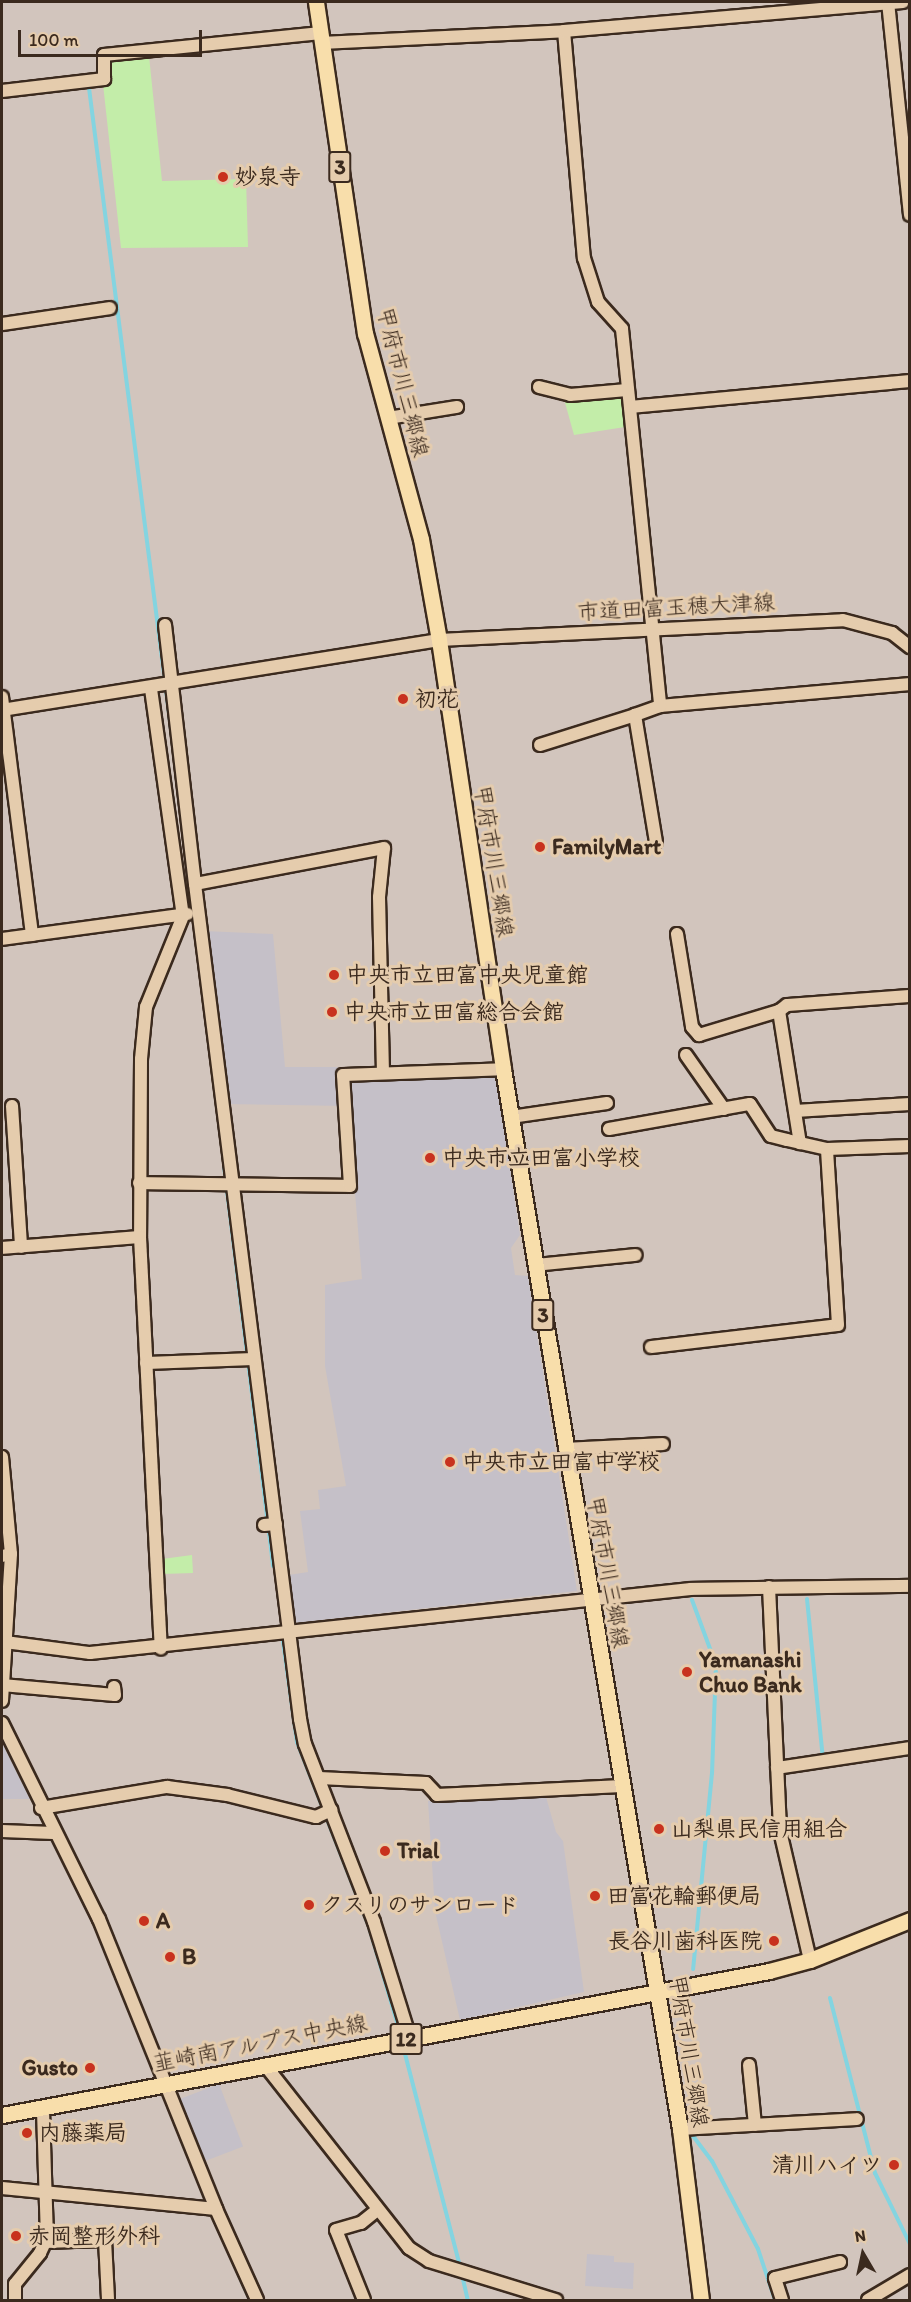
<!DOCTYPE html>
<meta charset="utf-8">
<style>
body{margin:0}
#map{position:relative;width:911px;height:2302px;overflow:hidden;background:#d2c5bd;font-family:Itim,"Klee One",sans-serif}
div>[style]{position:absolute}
.built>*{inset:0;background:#c5c0c8;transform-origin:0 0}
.green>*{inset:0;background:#c3eda9}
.stream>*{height:4px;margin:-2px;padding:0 2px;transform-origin:2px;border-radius:2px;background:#84d4e0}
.roads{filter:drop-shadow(2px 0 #3b2a1e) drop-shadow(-2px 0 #3b2a1e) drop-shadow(0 2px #3b2a1e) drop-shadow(0 -2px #3b2a1e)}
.minor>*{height:12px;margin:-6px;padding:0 6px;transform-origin:6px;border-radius:6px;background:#e5ccad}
.major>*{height:15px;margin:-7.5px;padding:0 7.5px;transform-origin:7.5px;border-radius:7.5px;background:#f8deab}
.dots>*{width:16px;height:16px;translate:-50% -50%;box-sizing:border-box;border:3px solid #e5ccad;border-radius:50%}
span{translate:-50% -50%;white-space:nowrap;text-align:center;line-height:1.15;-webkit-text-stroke:6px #e5ccad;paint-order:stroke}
.shield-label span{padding:2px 4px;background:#e5ccad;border:2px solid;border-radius:4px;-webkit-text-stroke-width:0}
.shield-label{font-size:21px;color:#3b2a1e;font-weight:700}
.poi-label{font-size:22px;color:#3b2a1e;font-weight:700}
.left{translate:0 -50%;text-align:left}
.right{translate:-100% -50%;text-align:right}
.street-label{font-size:22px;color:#3b2a1e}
.frame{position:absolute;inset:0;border:3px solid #3b2a1e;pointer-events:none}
.north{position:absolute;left:833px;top:2224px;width:60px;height:60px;-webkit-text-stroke:4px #e5ccad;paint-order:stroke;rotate:351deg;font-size:16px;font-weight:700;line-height:24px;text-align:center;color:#3b2a1e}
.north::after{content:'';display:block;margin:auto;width:21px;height:27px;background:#3b2a1e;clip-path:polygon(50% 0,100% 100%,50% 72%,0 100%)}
.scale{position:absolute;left:18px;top:30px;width:184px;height:27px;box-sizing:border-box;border:3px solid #3b2a1e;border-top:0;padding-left:8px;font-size:18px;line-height:21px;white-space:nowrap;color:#3b2a1e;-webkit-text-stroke:4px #e5ccad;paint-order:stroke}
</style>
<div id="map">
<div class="built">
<div style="clip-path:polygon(204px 931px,273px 934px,285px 1067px,337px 1067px,348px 1080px,496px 1073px,520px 1235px,511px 1248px,515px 1275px,528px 1276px,577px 1591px,295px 1623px,289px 1575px,308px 1572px,300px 1511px,320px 1509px,318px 1490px,346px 1486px,325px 1366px,325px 1285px,362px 1279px,348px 1106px,225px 1104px)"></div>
<div style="clip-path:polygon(2px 1742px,7px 1753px,30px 1799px,2px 1799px)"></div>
<div style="clip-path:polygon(546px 1797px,556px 1832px,563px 1841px,584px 1992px,460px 2020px,435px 1911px,428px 1801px)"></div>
<div style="left:219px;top:2084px;width:67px;height:46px;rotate:69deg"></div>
<div style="clip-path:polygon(587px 2254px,614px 2256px,614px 2262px,634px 2263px,633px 2289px,585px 2286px)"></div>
</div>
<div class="green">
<div style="clip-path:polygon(149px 56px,162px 181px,246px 179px,248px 247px,121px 248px,103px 84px,110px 82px,112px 59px)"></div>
<div style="clip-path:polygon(622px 398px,625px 427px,574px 435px,564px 399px)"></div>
<div style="clip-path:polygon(192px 1555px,193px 1573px,162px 1574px,162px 1559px)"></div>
</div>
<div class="stream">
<div style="left:89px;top:88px;width:677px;rotate:82.71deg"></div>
<div style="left:224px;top:1166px;width:403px;rotate:83deg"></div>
<div style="left:807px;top:1599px;width:161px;rotate:84.3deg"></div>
<div style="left:692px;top:1600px;width:69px;rotate:69.7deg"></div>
<div style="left:716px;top:1665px;width:108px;rotate:92.1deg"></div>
<div style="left:712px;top:1773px;width:197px;rotate:95.5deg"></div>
<div style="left:282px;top:1634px;width:109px;rotate:82.1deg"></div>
<div style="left:297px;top:1742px;width:199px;rotate:68.7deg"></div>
<div style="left:369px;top:1927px;width:106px;rotate:73.6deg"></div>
<div style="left:830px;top:1998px;width:181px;rotate:75.6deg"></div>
<div style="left:875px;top:2173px;width:79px;rotate:63.8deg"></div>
<div style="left:404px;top:2050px;width:224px;rotate:75.5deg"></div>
<div style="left:693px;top:2136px;width:31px;rotate:53deg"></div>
<div style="left:712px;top:2161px;width:99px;rotate:62.4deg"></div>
<div style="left:758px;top:2249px;width:54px;rotate:71.6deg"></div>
<div style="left:210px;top:2210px;width:98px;rotate:66deg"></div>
<div style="left:462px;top:2275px;width:26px;rotate:77deg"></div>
</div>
<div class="roads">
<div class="minor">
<div style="left:888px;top:2px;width:214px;rotate:84.1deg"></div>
<div style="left:564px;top:31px;width:228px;rotate:85deg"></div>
<div style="left:584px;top:258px;width:46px;rotate:72.3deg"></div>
<div style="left:598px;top:302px;width:36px;rotate:48deg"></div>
<div style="left:622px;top:329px;width:379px;rotate:84.2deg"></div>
<div style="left:660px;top:706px;width:251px;rotate:-5deg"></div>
<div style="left:322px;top:43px;width:242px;rotate:-2.8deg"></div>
<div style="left:564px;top:31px;width:340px;rotate:-4.9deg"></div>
<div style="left:2px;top:91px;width:103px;rotate:-6.7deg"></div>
<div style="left:104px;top:79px;width:24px;rotate:-90deg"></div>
<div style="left:104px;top:55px;width:218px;rotate:-5.8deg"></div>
<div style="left:2px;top:324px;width:109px;rotate:-8.4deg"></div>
<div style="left:539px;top:387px;width:32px;rotate:14deg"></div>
<div style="left:570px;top:395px;width:57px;rotate:-5deg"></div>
<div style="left:630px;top:407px;width:281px;rotate:-5.3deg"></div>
<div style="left:388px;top:418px;width:70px;rotate:-9.1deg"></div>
<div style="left:165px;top:625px;width:261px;rotate:83.4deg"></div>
<div style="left:151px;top:689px;width:229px;rotate:82deg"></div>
<div style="left:183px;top:916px;width:98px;rotate:112.1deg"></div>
<div style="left:146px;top:1007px;width:52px;rotate:95.5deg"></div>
<div style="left:141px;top:1059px;width:178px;rotate:90.3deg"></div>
<div style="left:140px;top:1237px;width:412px;rotate:87.1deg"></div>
<div style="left:2px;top:697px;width:240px;rotate:82.8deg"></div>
<div style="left:2px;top:710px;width:443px;rotate:-9.1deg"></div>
<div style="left:439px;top:640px;width:404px;rotate:-2.8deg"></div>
<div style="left:843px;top:620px;width:51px;rotate:14.9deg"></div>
<div style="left:892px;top:633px;width:23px;rotate:38deg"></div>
<div style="left:540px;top:745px;width:100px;rotate:-17.5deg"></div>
<div style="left:656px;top:842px;width:129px;rotate:-99.4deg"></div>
<div style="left:635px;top:715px;width:27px;rotate:-20deg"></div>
<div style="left:677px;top:934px;width:94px;rotate:80.8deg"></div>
<div style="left:692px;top:1027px;width:11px;rotate:49deg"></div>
<div style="left:699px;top:1035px;width:84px;rotate:-16.7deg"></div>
<div style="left:779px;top:1011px;width:10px;rotate:-37deg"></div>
<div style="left:787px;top:1005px;width:123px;rotate:-4.2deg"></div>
<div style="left:2px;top:939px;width:187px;rotate:-7.7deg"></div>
<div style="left:779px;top:1011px;width:134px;rotate:81deg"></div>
<div style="left:686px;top:1055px;width:66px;rotate:54.9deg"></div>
<div style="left:383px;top:1073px;width:176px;rotate:-91.3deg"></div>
<div style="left:379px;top:897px;width:49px;rotate:-84.2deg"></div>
<div style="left:384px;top:848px;width:192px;rotate:169.2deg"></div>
<div style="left:195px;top:884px;width:842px;rotate:82.83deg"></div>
<div style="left:300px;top:1719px;width:25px;rotate:79deg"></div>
<div style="left:305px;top:1744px;width:191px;rotate:68.8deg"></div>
<div style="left:374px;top:1922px;width:121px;rotate:72.8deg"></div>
<div style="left:12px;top:1106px;width:141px;rotate:86.3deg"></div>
<div style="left:795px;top:1111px;width:115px;rotate:-3.5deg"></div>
<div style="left:511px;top:1117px;width:97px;rotate:-8.3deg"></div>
<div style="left:609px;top:1129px;width:143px;rotate:-10.1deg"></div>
<div style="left:750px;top:1104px;width:38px;rotate:57deg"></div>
<div style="left:771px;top:1136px;width:16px;rotate:14deg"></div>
<div style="left:787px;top:1140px;width:41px;rotate:12.7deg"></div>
<div style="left:827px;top:1149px;width:83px;rotate:-2.1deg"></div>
<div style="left:139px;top:1183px;width:211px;rotate:0.8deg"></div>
<div style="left:350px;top:1186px;width:111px;rotate:-93.6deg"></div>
<div style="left:343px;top:1075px;width:160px;rotate:-2.1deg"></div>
<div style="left:2px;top:1248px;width:138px;rotate:-4.6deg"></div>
<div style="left:535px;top:1265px;width:101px;rotate:-5.7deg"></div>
<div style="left:651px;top:1347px;width:188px;rotate:-6.7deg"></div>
<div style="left:838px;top:1325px;width:176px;rotate:-93.6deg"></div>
<div style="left:146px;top:1363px;width:108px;rotate:-2.1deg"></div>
<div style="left:565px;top:1449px;width:98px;rotate:-2.9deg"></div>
<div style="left:2px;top:1457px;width:97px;rotate:84.7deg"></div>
<div style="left:264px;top:1525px;width:12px;rotate:-5deg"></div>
<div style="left:2px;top:1556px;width:9px;rotate:-13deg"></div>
<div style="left:11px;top:1554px;width:147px;rotate:93.5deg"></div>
<div style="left:769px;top:1587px;width:244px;rotate:87.4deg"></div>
<div style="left:780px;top:1831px;width:132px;rotate:76.9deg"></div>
<div style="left:5px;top:1642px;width:86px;rotate:7.4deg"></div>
<div style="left:90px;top:1653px;width:604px;rotate:-6.08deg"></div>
<div style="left:691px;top:1589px;width:219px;rotate:-0.8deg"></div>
<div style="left:2px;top:1685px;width:113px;rotate:5.1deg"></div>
<div style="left:115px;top:1695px;width:8px;rotate:-97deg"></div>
<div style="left:2px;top:1723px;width:219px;rotate:63.7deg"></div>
<div style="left:99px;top:1919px;width:313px;rotate:68deg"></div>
<div style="left:216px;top:2209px;width:215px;rotate:-174.4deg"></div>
<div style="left:777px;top:1768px;width:134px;rotate:-8.6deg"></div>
<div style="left:319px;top:1778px;width:107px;rotate:2.7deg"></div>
<div style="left:426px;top:1783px;width:16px;rotate:47deg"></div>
<div style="left:437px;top:1795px;width:185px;rotate:-2.8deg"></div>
<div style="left:41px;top:1808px;width:128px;rotate:-9.5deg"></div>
<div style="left:167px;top:1787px;width:61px;rotate:7.6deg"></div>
<div style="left:227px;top:1795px;width:92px;rotate:13.9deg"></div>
<div style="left:316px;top:1817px;width:17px;rotate:-25deg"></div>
<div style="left:2px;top:1831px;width:51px;rotate:2.2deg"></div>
<div style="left:265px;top:2065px;width:233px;rotate:51.8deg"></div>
<div style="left:409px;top:2248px;width:24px;rotate:33deg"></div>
<div style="left:429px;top:2261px;width:133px;rotate:17.1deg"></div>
<div style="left:749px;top:2065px;width:60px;rotate:84.3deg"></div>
<div style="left:680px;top:2129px;width:177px;rotate:-3.2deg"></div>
<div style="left:216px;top:2209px;width:100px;rotate:65.7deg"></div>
<div style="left:45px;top:2242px;width:60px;rotate:-1.9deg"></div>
<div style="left:105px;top:2240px;width:60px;rotate:87.1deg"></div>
<div style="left:15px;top:2300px;width:16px;rotate:-90deg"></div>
<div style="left:15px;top:2284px;width:40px;rotate:-51deg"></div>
<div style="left:40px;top:2253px;width:17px;rotate:-65deg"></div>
<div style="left:47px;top:2238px;width:130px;rotate:-91.8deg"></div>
<div style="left:364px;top:2300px;width:75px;rotate:-111.8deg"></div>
<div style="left:336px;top:2230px;width:26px;rotate:-16deg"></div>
<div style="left:361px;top:2223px;width:19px;rotate:-39deg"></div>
<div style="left:782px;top:2300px;width:23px;rotate:-108deg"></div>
<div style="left:775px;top:2278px;width:67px;rotate:-13.8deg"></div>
<div style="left:868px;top:2300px;width:49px;rotate:-30.8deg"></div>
</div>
<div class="major">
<div style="left:316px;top:2px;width:335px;rotate:81.6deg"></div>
<div style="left:365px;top:333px;width:213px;rotate:74.8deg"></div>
<div style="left:421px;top:539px;width:103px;rotate:79.9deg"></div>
<div style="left:439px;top:640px;width:434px;rotate:81.5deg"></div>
<div style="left:503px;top:1069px;width:1075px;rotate:80.52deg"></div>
<div style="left:680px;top:2129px;width:172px;rotate:83deg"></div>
<div style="left:2px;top:2115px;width:780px;rotate:-10.63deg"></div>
<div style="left:769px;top:1971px;width:42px;rotate:-15deg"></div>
<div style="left:810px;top:1960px;width:108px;rotate:-21.8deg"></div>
</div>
</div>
<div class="dots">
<div style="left:223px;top:177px;background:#c8321e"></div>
<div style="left:403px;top:699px;background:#c8321e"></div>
<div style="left:540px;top:847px;background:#c8321e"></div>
<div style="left:334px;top:975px;background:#c8321e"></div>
<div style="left:332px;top:1012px;background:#c8321e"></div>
<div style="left:430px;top:1158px;background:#c8321e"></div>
<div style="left:450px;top:1462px;background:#c8321e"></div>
<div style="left:687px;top:1672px;background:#c8321e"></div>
<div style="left:659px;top:1829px;background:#c8321e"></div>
<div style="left:385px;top:1851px;background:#c8321e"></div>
<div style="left:595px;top:1896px;background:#c8321e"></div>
<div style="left:309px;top:1905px;background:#c8321e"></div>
<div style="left:144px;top:1921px;background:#c8321e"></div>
<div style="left:774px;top:1941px;background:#c8321e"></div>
<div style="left:170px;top:1957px;background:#c8321e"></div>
<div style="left:90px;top:2068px;background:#c8321e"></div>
<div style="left:27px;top:2133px;background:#c8321e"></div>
<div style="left:894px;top:2165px;background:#c8321e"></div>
<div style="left:16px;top:2236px;background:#c8321e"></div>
</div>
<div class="shield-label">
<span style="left:340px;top:167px">3</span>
<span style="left:543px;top:1315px">3</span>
<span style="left:406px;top:2039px">12</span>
</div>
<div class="poi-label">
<span class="left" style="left:235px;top:177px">妙泉寺</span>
<span class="left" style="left:415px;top:699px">初花</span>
<span class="left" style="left:552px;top:847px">FamilyMart</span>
<span class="left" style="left:346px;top:975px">中央市立田富中央児童館</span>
<span class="left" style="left:344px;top:1012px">中央市立田富総合会館</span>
<span class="left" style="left:442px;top:1158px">中央市立田富小学校</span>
<span class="left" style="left:462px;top:1462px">中央市立田富中学校</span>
<span class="left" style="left:699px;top:1672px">Yamanashi<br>Chuo Bank</span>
<span class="left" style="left:671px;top:1829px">山梨県民信用組合</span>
<span class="left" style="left:397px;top:1851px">Trial</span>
<span class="left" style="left:607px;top:1896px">田富花輪郵便局</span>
<span class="left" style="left:321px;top:1905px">クスリのサンロード</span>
<span class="left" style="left:156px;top:1921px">A</span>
<span class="right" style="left:762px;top:1941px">長谷川歯科医院</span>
<span class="left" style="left:182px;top:1957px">B</span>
<span class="right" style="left:78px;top:2068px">Gusto</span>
<span class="left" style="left:39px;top:2133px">内藤薬局</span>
<span class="right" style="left:882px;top:2165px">清川ハイツ</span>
<span class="left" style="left:28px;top:2236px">赤岡整形外科</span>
</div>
<div class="street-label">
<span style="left:403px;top:382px;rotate:76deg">甲府市川三郷線</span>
<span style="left:676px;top:607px;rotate:-3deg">市道田富玉穂大津線</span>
<span style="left:494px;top:861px;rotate:81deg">甲府市川三郷線</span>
<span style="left:608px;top:1572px;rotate:80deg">甲府市川三郷線</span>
<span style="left:260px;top:2043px;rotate:-11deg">韮崎南アルプス中央線</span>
<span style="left:689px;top:2051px;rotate:81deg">甲府市川三郷線</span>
</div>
<div class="frame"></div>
<div class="north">N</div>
<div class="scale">100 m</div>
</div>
